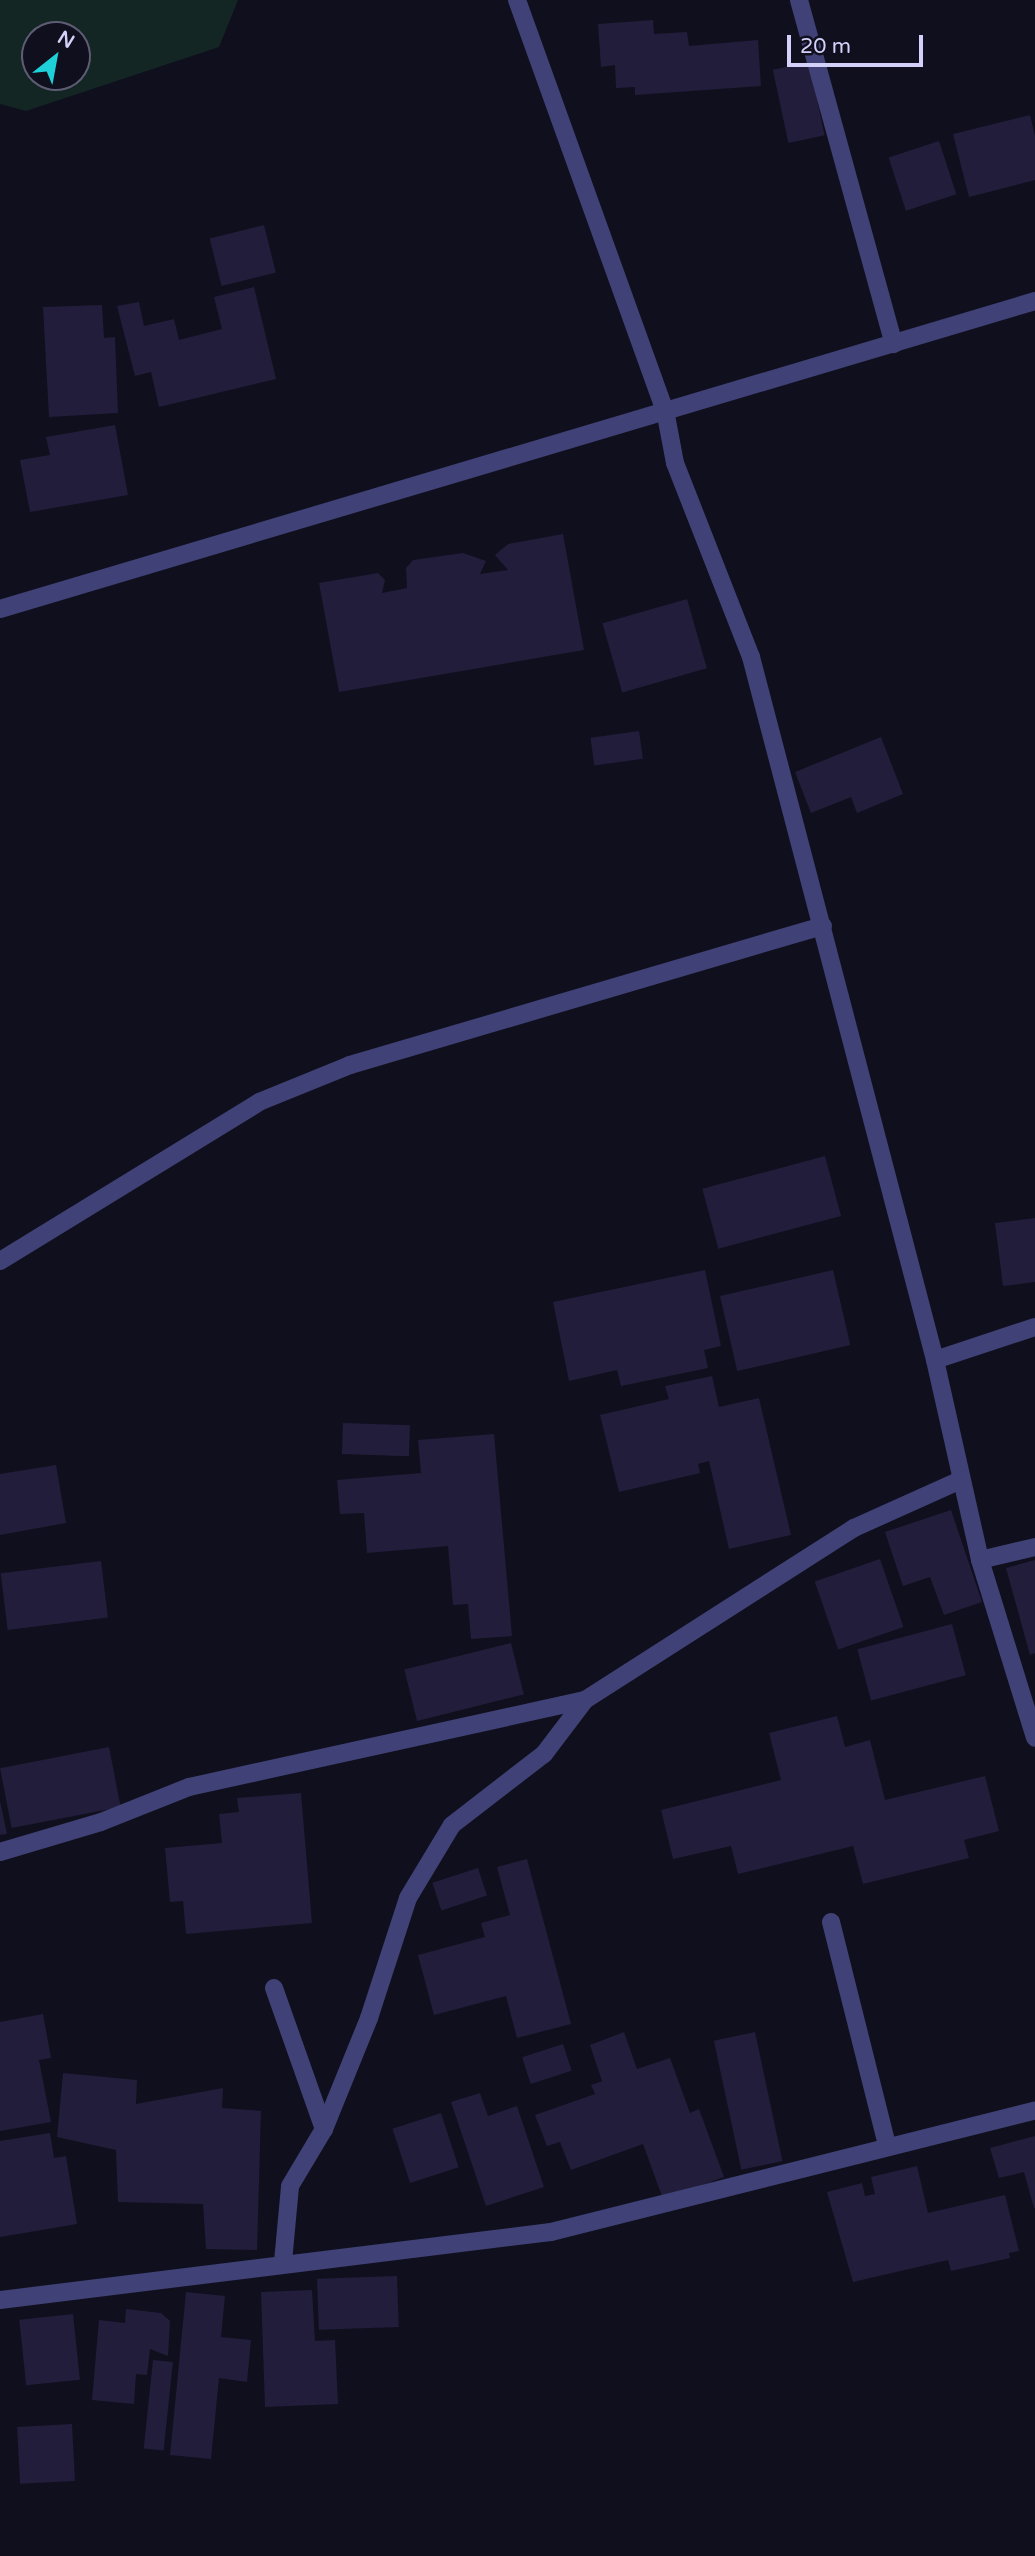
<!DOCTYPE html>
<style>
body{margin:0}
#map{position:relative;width:1035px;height:2556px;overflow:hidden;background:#100f1d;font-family:"Varela Round",sans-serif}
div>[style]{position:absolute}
.green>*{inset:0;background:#132624}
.building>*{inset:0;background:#221d3b;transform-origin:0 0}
.minor>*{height:18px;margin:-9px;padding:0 9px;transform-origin:9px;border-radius:9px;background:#404176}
span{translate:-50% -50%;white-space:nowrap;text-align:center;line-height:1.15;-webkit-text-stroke:7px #100f1d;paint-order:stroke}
.north{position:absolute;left:21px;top:21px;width:70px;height:70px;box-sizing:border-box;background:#100f1d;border:2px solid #5e5d75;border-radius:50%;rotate:31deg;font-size:19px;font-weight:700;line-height:28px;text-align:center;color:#d3d1f9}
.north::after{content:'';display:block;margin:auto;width:24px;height:32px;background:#1ed0d8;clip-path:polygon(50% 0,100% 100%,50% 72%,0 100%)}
.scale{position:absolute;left:787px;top:35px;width:136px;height:32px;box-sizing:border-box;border:4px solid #d3d1f9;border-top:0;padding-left:9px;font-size:21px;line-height:24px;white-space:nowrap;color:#d3d1f9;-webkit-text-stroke:5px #100f1d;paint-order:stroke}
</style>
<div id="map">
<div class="green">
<div style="clip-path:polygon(evenodd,0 0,238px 0,219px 47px,26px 111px,0 104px,0 0,35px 35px,77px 35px,77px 77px,35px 77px,35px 35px)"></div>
</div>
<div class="building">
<div style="clip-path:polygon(653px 20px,654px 34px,687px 32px,689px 46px,758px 40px,761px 86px,635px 95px,635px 87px,616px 88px,615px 65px,601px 67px,598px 24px)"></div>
<div style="left:809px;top:62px;width:75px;height:37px;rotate:78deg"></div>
<div style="clip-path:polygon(1030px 115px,1035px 136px,1035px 180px,969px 197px,953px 134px)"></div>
<div style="left:939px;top:141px;width:56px;height:53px;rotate:72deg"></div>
<div style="left:264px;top:225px;width:49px;height:56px;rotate:76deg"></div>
<div style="clip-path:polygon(254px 287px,276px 379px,159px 407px,151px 372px,135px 376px,117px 306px,139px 302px,144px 326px,174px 319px,179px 340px,222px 329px,214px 297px)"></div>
<div style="clip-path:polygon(102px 305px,104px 338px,115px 337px,118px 413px,49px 417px,43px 307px)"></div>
<div style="clip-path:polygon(115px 425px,128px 495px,30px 512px,20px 460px,50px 455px,46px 437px)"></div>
<div style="clip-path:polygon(563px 534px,584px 650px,339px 692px,319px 583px,378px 573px,385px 580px,382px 593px,407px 588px,406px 568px,413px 560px,463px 553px,486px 561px,480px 574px,508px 570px,495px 555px,508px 544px)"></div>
<div style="left:687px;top:599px;width:72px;height:88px;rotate:74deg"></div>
<div style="left:639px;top:731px;width:28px;height:49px;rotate:82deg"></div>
<div style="clip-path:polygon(881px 737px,903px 794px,857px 813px,851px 797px,811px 813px,795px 772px)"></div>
<div style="left:825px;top:1156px;width:62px;height:127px;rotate:75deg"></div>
<div style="clip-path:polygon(1035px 1218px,1035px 1282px,1003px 1286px,995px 1223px)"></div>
<div style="clip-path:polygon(705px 1270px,721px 1346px,704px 1350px,708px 1368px,621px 1386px,617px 1370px,569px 1381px,553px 1302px)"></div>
<div style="left:833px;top:1270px;width:77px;height:116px;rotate:77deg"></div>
<div style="clip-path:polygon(712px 1376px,719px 1407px,759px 1398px,791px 1535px,729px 1549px,709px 1461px,698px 1464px,700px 1473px,619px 1492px,600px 1415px,669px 1399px,665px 1386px)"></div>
<div style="left:343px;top:1423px;width:67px;height:31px;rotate:2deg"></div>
<div style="clip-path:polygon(494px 1434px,512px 1636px,471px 1639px,468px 1604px,453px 1605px,448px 1546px,367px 1553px,364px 1513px,340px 1514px,337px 1480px,421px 1473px,418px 1440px)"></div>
<div style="clip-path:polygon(56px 1465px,66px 1523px,0 1535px,0 1474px)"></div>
<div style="clip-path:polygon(951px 1510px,982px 1602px,944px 1615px,930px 1577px,903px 1586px,885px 1532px)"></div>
<div style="left:880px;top:1559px;width:72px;height:69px;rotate:71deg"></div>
<div style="clip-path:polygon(1035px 1560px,1035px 1653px,1030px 1655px,1006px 1568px)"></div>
<div style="left:101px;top:1561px;width:57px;height:101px;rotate:83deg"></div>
<div style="left:952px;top:1624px;width:53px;height:98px;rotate:75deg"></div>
<div style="left:511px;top:1643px;width:53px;height:110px;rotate:76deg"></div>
<div style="clip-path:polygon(837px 1716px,845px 1747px,870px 1740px,885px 1800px,985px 1776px,999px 1831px,964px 1840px,969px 1858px,863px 1884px,853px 1846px,738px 1874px,731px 1846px,673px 1859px,661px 1810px,781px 1780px,769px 1733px)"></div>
<div style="left:109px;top:1747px;width:61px;height:111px;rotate:79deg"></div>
<div style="clip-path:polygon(301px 1793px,312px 1923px,186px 1934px,183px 1901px,170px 1902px,165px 1848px,222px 1843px,219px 1814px,239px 1812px,237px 1798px)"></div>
<div style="clip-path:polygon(0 1801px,7px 1834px,0 1835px)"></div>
<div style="clip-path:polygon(527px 1859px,571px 2024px,517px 2038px,506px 1996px,434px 2015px,418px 1955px,485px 1937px,481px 1923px,510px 1915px,497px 1867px)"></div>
<div style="left:478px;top:1868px;width:29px;height:48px;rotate:72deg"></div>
<div style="clip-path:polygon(43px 2014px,51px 2058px,39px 2060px,51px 2122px,0 2131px,0 2022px)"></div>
<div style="clip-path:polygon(624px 2032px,637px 2069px,670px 2058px,690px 2113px,699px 2109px,724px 2177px,663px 2199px,643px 2144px,571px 2170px,560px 2142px,547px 2146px,535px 2115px,595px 2094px,591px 2085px,602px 2081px,590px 2045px)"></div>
<div style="left:755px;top:2032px;width:132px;height:42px;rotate:78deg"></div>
<div style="left:563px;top:2044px;width:28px;height:43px;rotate:72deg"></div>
<div style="clip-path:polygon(63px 2073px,137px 2080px,136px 2104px,223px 2088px,222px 2108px,261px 2111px,257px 2250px,206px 2249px,203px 2204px,118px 2202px,116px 2150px,57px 2137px)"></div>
<div style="clip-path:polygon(480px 2093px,488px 2116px,517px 2106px,544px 2187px,486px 2206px,451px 2102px)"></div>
<div style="left:441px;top:2113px;width:57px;height:51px;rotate:72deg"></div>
<div style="clip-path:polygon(50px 2133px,54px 2158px,66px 2156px,77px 2224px,0 2237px,0 2141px)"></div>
<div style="clip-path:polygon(1035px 2136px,1035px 2208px,1034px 2208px,1024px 2172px,999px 2178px,990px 2148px)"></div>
<div style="clip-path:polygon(917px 2166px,928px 2213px,1005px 2195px,1019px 2251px,1009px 2253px,1010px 2258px,951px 2271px,948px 2260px,853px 2282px,827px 2192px,862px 2183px,865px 2196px,875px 2194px,871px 2177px)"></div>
<div style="left:397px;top:2276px;width:51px;height:80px;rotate:88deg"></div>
<div style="clip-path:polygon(312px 2290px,315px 2341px,335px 2340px,338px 2404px,265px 2407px,261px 2292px)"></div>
<div style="clip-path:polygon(186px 2292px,225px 2296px,221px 2337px,251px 2340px,247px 2382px,219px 2378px,211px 2459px,170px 2455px)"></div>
<div style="clip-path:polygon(126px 2309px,161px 2313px,170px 2321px,168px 2356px,150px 2349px,147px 2375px,136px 2374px,134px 2404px,92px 2400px,99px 2320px,125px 2323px)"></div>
<div style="left:73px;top:2314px;width:66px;height:54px;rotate:84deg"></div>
<div style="left:153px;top:2360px;width:20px;height:89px;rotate:6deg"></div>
<div style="left:72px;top:2424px;width:57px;height:55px;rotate:87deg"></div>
</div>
<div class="minor">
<div style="left:517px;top:0;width:436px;rotate:70.2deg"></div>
<div style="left:665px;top:410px;width:54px;rotate:79.3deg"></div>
<div style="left:675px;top:463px;width:208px;rotate:68.6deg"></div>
<div style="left:751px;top:657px;width:727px;rotate:75.33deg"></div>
<div style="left:935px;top:1360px;width:205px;rotate:77.3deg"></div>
<div style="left:980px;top:1560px;width:186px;rotate:72.8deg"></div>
<div style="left:799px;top:0;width:357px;rotate:74.6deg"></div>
<div style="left:0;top:609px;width:1080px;rotate:-16.57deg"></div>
<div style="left:0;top:1261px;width:304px;rotate:-31.5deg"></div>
<div style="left:259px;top:1102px;width:98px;rotate:-22.1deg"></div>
<div style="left:350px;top:1065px;width:493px;rotate:-16.4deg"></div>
<div style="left:935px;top:1360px;width:105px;rotate:-18.3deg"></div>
<div style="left:980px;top:1560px;width:57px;rotate:-13.3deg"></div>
<div style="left:0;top:1852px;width:105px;rotate:-16.5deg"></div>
<div style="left:101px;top:1822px;width:95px;rotate:-21.7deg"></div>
<div style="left:189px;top:1787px;width:405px;rotate:-12.4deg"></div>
<div style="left:585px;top:1700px;width:319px;rotate:-32.6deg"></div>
<div style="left:854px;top:1528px;width:117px;rotate:-24.2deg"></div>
<div style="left:831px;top:1922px;width:230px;rotate:75.9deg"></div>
<div style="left:274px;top:1988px;width:150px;rotate:70.5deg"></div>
<div style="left:283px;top:2262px;width:76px;rotate:-84.7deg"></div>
<div style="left:290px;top:2186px;width:66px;rotate:-59.2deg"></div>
<div style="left:324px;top:2129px;width:120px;rotate:-67.9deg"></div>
<div style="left:369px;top:2018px;width:126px;rotate:-72deg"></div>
<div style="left:408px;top:1898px;width:85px;rotate:-58.9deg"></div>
<div style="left:452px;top:1825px;width:116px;rotate:-37.7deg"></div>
<div style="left:544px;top:1754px;width:68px;rotate:-52.8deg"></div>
<div style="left:0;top:2300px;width:555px;rotate:-7.04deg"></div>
<div style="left:551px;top:2232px;width:499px;rotate:-14.1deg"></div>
</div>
<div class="north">N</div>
<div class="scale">20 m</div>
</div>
